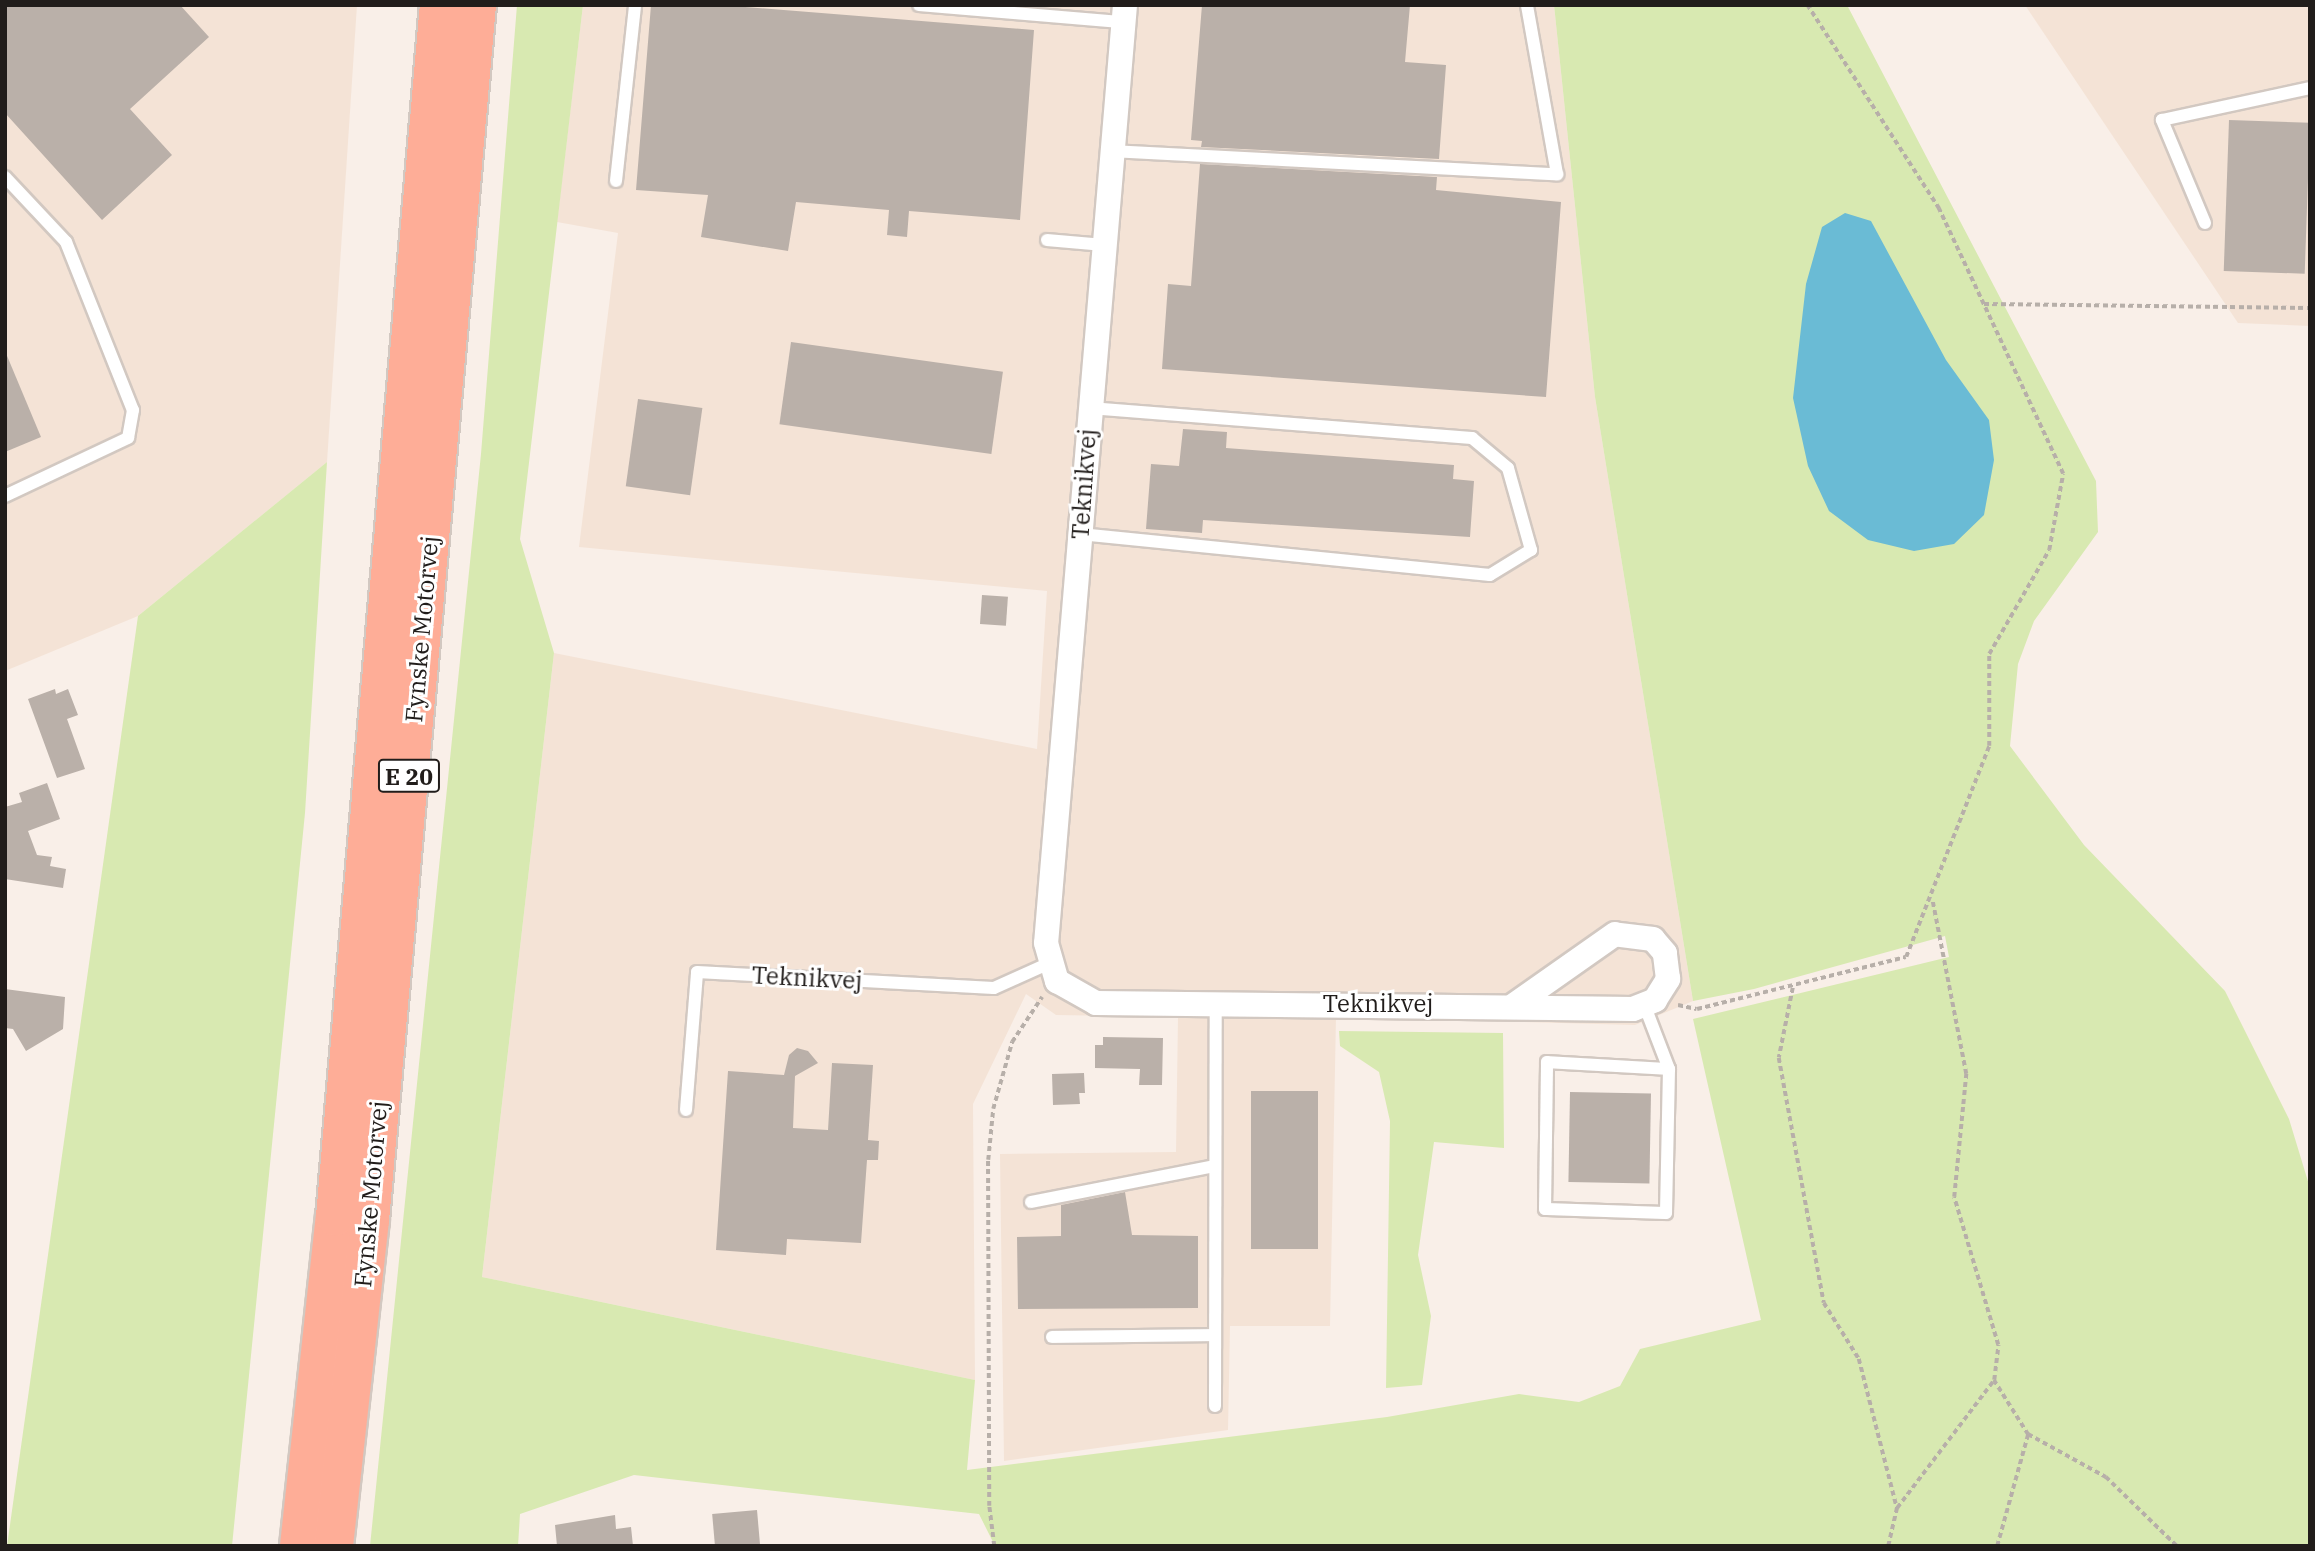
<!DOCTYPE html>
<style>
body{margin:0}
#map{position:relative;width:2315px;height:1551px;overflow:hidden;background:#f9efe8;font-family:"IBM Plex Serif",serif}
div>[style]{position:absolute}
.built>*{inset:0;background:#f4e3d6}
.green>*{inset:0;background:#d8e9b1}
.water>*{inset:0;background:#6abbd5}
.building>*{inset:0;background:#bab0a9;transform-origin:0 0}
.path>*{height:3.5px;margin-top:-1.75px;transform-origin:0;background:repeating-linear-gradient(90deg,#b7afa9 0 5px,transparent 0 8.5px)}
.roads{filter:drop-shadow(2px 0 #d2c8c1) drop-shadow(-2px 0 #d2c8c1) drop-shadow(0 2px #d2c8c1) drop-shadow(0 -2px #d2c8c1)}
.service>*{height:12px;margin:-6px;padding:0 6px;transform-origin:6px;border-radius:6px;background:#fff}
.minor>*{height:24px;margin:-12px;padding:0 12px;transform-origin:12px;border-radius:12px;background:#fff}
.motorway>*{height:38px;margin:-19px;padding:0 19px;transform-origin:19px;border-radius:19px;background:#fead97}
span{translate:-50% -50%;white-space:nowrap;text-align:center;line-height:1.15;-webkit-text-stroke:6px #fff;paint-order:stroke}
.shield-label span{padding:2px 5px;background:#fff;border:2px solid;border-radius:5px;-webkit-text-stroke-width:0}
.shield-label{font-size:23px;color:#211d1b;font-weight:700}
.street-label{font-size:24px;color:#211d1b}
.frame{position:absolute;inset:0;border:7px solid #211d1b;pointer-events:none}
</style>
<div id="map">
<div class="built">
<div style="clip-path:polygon(5px 5px,357px 5px,327px 462px,138px 616px,5px 671px)"></div>
<div style="clip-path:polygon(583px 5px,1554px 5px,1595px 397px,1693px 1001px,1635px 1025px,1336px 1017px,1330px 1326px,1230px 1326px,1228px 1430px,1004px 1461px,1000px 1154px,1176px 1152px,1178px 1017px,1056px 1015px,1026px 994px,973px 1104px,975px 1380px,482px 1277px,554px 653px,1037px 749px,1047px 591px,579px 547px,618px 233px,557px 222px)"></div>
<div style="clip-path:polygon(2025px 5px,2310px 5px,2310px 326px,2238px 323px)"></div>
</div>
<div class="green">
<div style="clip-path:polygon(517px 5px,583px 5px,520px 539px,554px 653px,482px 1277px,975px 1380px,967px 1470px,1387px 1417px,1519px 1394px,1579px 1402px,1620px 1386px,1640px 1349px,1761px 1320px,1693px 1019px,1949px 957px,1945px 936px,1754px 989px,1693px 1001px,1595px 397px,1554px 5px,1847px 5px,2096px 481px,2098px 532px,2034px 621px,2018px 664px,2010px 746px,2084px 845px,2225px 991px,2289px 1119px,2310px 1188px,2310px 1546px,995px 1546px,979px 1514px,634px 1475px,520px 1514px,518px 1546px,370px 1546px,481px 454px)"></div>
<div style="clip-path:polygon(327px 462px,305px 813px,232px 1546px,7px 1546px,138px 616px)"></div>
<div style="clip-path:polygon(1339px 1031px,1503px 1033px,1504px 1148px,1434px 1142px,1418px 1255px,1431px 1316px,1422px 1385px,1386px 1388px,1390px 1121px,1379px 1072px,1340px 1046px)"></div>
</div>
<div class="water">
<div style="clip-path:polygon(1845px 213px,1871px 221px,1946px 360px,1989px 420px,1994px 460px,1984px 515px,1954px 544px,1914px 551px,1868px 540px,1829px 511px,1808px 466px,1793px 398px,1806px 284px,1822px 227px)"></div>
</div>
<div class="building">
<div style="clip-path:polygon(5px 5px,180px 5px,209px 37px,130px 109px,172px 155px,102px 220px,5px 113px)"></div>
<div style="clip-path:polygon(651px 5px,720px 5px,1034px 30px,1020px 220px,909px 211px,907px 237px,887px 235px,889px 210px,796px 202px,788px 251px,701px 237px,708px 195px,636px 190px)"></div>
<div style="clip-path:polygon(1202px 5px,1410px 5px,1405px 62px,1446px 65px,1439px 159px,1201px 147px,1202px 141px,1191px 140px)"></div>
<div style="left:2229px;top:120px;width:81px;height:151px;rotate:2deg"></div>
<div style="clip-path:polygon(1200px 164px,1437px 177px,1436px 190px,1561px 202px,1546px 397px,1162px 369px,1168px 284px,1191px 286px)"></div>
<div style="left:791px;top:342px;width:214px;height:83px;rotate:8deg"></div>
<div style="clip-path:polygon(5px 351px,41px 437px,5px 452px)"></div>
<div style="left:638px;top:399px;width:65px;height:88px;rotate:8deg"></div>
<div style="clip-path:polygon(1183px 429px,1227px 432px,1226px 448px,1454px 465px,1453px 479px,1474px 481px,1470px 537px,1203px 520px,1202px 533px,1146px 529px,1151px 464px,1179px 466px)"></div>
<div style="left:982px;top:595px;width:26px;height:29px;rotate:4deg"></div>
<div style="clip-path:polygon(55px 689px,56px 694px,68px 689px,78px 715px,67px 719px,85px 769px,57px 778px,28px 699px)"></div>
<div style="clip-path:polygon(47px 783px,60px 819px,28px 831px,37px 855px,52px 857px,50px 866px,66px 869px,63px 888px,5px 879px,5px 807px,22px 802px,19px 793px)"></div>
<div style="clip-path:polygon(5px 989px,65px 997px,63px 1029px,26px 1051px,13px 1029px,5px 1028px)"></div>
<div style="clip-path:polygon(1103px 1037px,1163px 1038px,1162px 1085px,1139px 1085px,1140px 1069px,1095px 1068px,1095px 1045px,1103px 1045px)"></div>
<div style="clip-path:polygon(797px 1048px,808px 1051px,818px 1063px,795px 1076px,793px 1128px,828px 1130px,832px 1063px,873px 1065px,868px 1140px,879px 1141px,878px 1160px,867px 1160px,861px 1243px,787px 1239px,786px 1255px,716px 1250px,728px 1071px,784px 1075px,789px 1055px)"></div>
<div style="clip-path:polygon(1084px 1073px,1085px 1093px,1079px 1093px,1080px 1104px,1053px 1105px,1052px 1074px)"></div>
<div style="left:1251px;top:1091px;width:67px;height:158px"></div>
<div style="left:1570px;top:1092px;width:81px;height:90px;rotate:1deg"></div>
<div style="clip-path:polygon(1125px 1192px,1132px 1235px,1198px 1236px,1198px 1308px,1018px 1309px,1017px 1237px,1061px 1236px,1061px 1205px)"></div>
<div style="left:757px;top:1510px;width:36px;height:45px;rotate:85deg"></div>
<div style="clip-path:polygon(615px 1515px,616px 1529px,631px 1527px,633px 1546px,557px 1546px,555px 1525px)"></div>
</div>
<div class="path">
<div style="left:1984px;top:304px;width:326px;rotate:0.7deg"></div>
<div style="left:1793px;top:988px;width:71px;rotate:101.3deg"></div>
<div style="left:1779px;top:1058px;width:249px;rotate:79.6deg"></div>
<div style="left:1824px;top:1303px;width:66px;rotate:58deg"></div>
<div style="left:1859px;top:1359px;width:154px;rotate:75.7deg"></div>
<div style="left:1678px;top:1005px;width:19px;rotate:12deg"></div>
<div style="left:1697px;top:1009px;width:215px;rotate:-14deg"></div>
<div style="left:1906px;top:957px;width:227px;rotate:-68.5deg"></div>
<div style="left:1989px;top:746px;width:92px;rotate:-90deg"></div>
<div style="left:1989px;top:654px;width:120px;rotate:-60deg"></div>
<div style="left:2049px;top:550px;width:77px;rotate:-79.6deg"></div>
<div style="left:2063px;top:474px;width:293px;rotate:-115.1deg"></div>
<div style="left:1939px;top:209px;width:243px;rotate:-122.9deg"></div>
<div style="left:1994px;top:1380px;width:64px;rotate:57.8deg"></div>
<div style="left:2028px;top:1434px;width:89px;rotate:28.9deg"></div>
<div style="left:2106px;top:1477px;width:99px;rotate:44.2deg"></div>
<div style="left:994px;top:1546px;width:40px;rotate:-97.1deg"></div>
<div style="left:989px;top:1506px;width:346px;rotate:-90.2deg"></div>
<div style="left:988px;top:1160px;width:51px;rotate:-84.4deg"></div>
<div style="left:993px;top:1109px;width:70px;rotate:-74.2deg"></div>
<div style="left:1012px;top:1042px;width:54px;rotate:-56.3deg"></div>
<div style="left:1888px;top:1546px;width:39px;rotate:-77deg"></div>
<div style="left:1897px;top:1508px;width:161px;rotate:-52.8deg"></div>
<div style="left:1994px;top:1380px;width:35px;rotate:-83deg"></div>
<div style="left:1998px;top:1345px;width:154px;rotate:-106.6deg"></div>
<div style="left:1954px;top:1197px;width:124px;rotate:-84.4deg"></div>
<div style="left:1966px;top:1074px;width:178px;rotate:-101deg"></div>
<div style="left:1997px;top:1546px;width:116px;rotate:-74.5deg"></div>
</div>
<div class="roads">
<div class="service">
<div style="left:919px;top:5px;width:205px;rotate:4.8deg"></div>
<div style="left:1112px;top:151px;width:446px;rotate:3deg"></div>
<div style="left:1557px;top:174px;width:172px;rotate:-100.1deg"></div>
<div style="left:5px;top:177px;width:89px;rotate:46.8deg"></div>
<div style="left:66px;top:242px;width:181px;rotate:68.3deg"></div>
<div style="left:133px;top:410px;width:28px;rotate:100deg"></div>
<div style="left:128px;top:438px;width:136px;rotate:154.8deg"></div>
<div style="left:616px;top:181px;width:177px;rotate:-83.8deg"></div>
<div style="left:2205px;top:223px;width:112px;rotate:-112.7deg"></div>
<div style="left:2162px;top:120px;width:151px;rotate:-12.2deg"></div>
<div style="left:1047px;top:240px;width:57px;rotate:5deg"></div>
<div style="left:1080px;top:534px;width:412px;rotate:5.7deg"></div>
<div style="left:1490px;top:575px;width:48px;rotate:-31.4deg"></div>
<div style="left:1531px;top:550px;width:85px;rotate:-105.7deg"></div>
<div style="left:1508px;top:468px;width:47px;rotate:-140.2deg"></div>
<div style="left:1472px;top:438px;width:384px;rotate:-175.5deg"></div>
<div style="left:1644px;top:1004px;width:70px;rotate:69deg"></div>
<div style="left:1669px;top:1069px;width:144px;rotate:91.2deg"></div>
<div style="left:1666px;top:1213px;width:121px;rotate:-178.1deg"></div>
<div style="left:1545px;top:1209px;width:147px;rotate:-89.2deg"></div>
<div style="left:1547px;top:1062px;width:122px;rotate:3.3deg"></div>
<div style="left:686px;top:1110px;width:138px;rotate:-85.4deg"></div>
<div style="left:697px;top:972px;width:297px;rotate:3.1deg"></div>
<div style="left:994px;top:988px;width:61px;rotate:-24.1deg"></div>
<div style="left:1031px;top:1202px;width:187px;rotate:-11.1deg"></div>
<div style="left:1052px;top:1337px;width:163px;rotate:-0.7deg"></div>
<div style="left:1215px;top:1406px;width:403px;rotate:-89.9deg"></div>
</div>
<div class="minor">
<div style="left:1125px;top:5px;width:941px;rotate:94.81deg"></div>
<div style="left:1046px;top:943px;width:40px;rotate:74deg"></div>
<div style="left:1057px;top:981px;width:45px;rotate:29.4deg"></div>
<div style="left:1096px;top:1003px;width:537px;rotate:0.64deg"></div>
<div style="left:1633px;top:1009px;width:24px;rotate:-22deg"></div>
<div style="left:1655px;top:1000px;width:25px;rotate:-58deg"></div>
<div style="left:1668px;top:979px;width:26px;rotate:-97deg"></div>
<div style="left:1665px;top:953px;width:18px;rotate:-131deg"></div>
<div style="left:1653px;top:939px;width:38px;rotate:-173deg"></div>
<div style="left:1615px;top:934px;width:123px;rotate:144.9deg"></div>
</div>
<div class="motorway">
<div style="left:299px;top:1546px;width:331px;rotate:-83.8deg"></div>
<div style="left:335px;top:1217px;width:1216px;rotate:-85.1deg"></div>
<div style="left:334px;top:1546px;width:328px;rotate:-83.7deg"></div>
<div style="left:370px;top:1220px;width:1220px;rotate:-84.97deg"></div>
</div>
</div>
<div class="shield-label">
<span style="left:409px;top:776px">E 20</span>
</div>
<div class="street-label">
<span style="left:1084px;top:484px;rotate:-86deg">Teknikvej</span>
<span style="left:422px;top:629px;rotate:-85deg">Fynske Motorvej</span>
<span style="left:807px;top:978px;rotate:3deg">Teknikvej</span>
<span style="left:1378px;top:1004px">Teknikvej</span>
<span style="left:371px;top:1194px;rotate:-85deg">Fynske Motorvej</span>
</div>
<div class="frame"></div>
</div>
